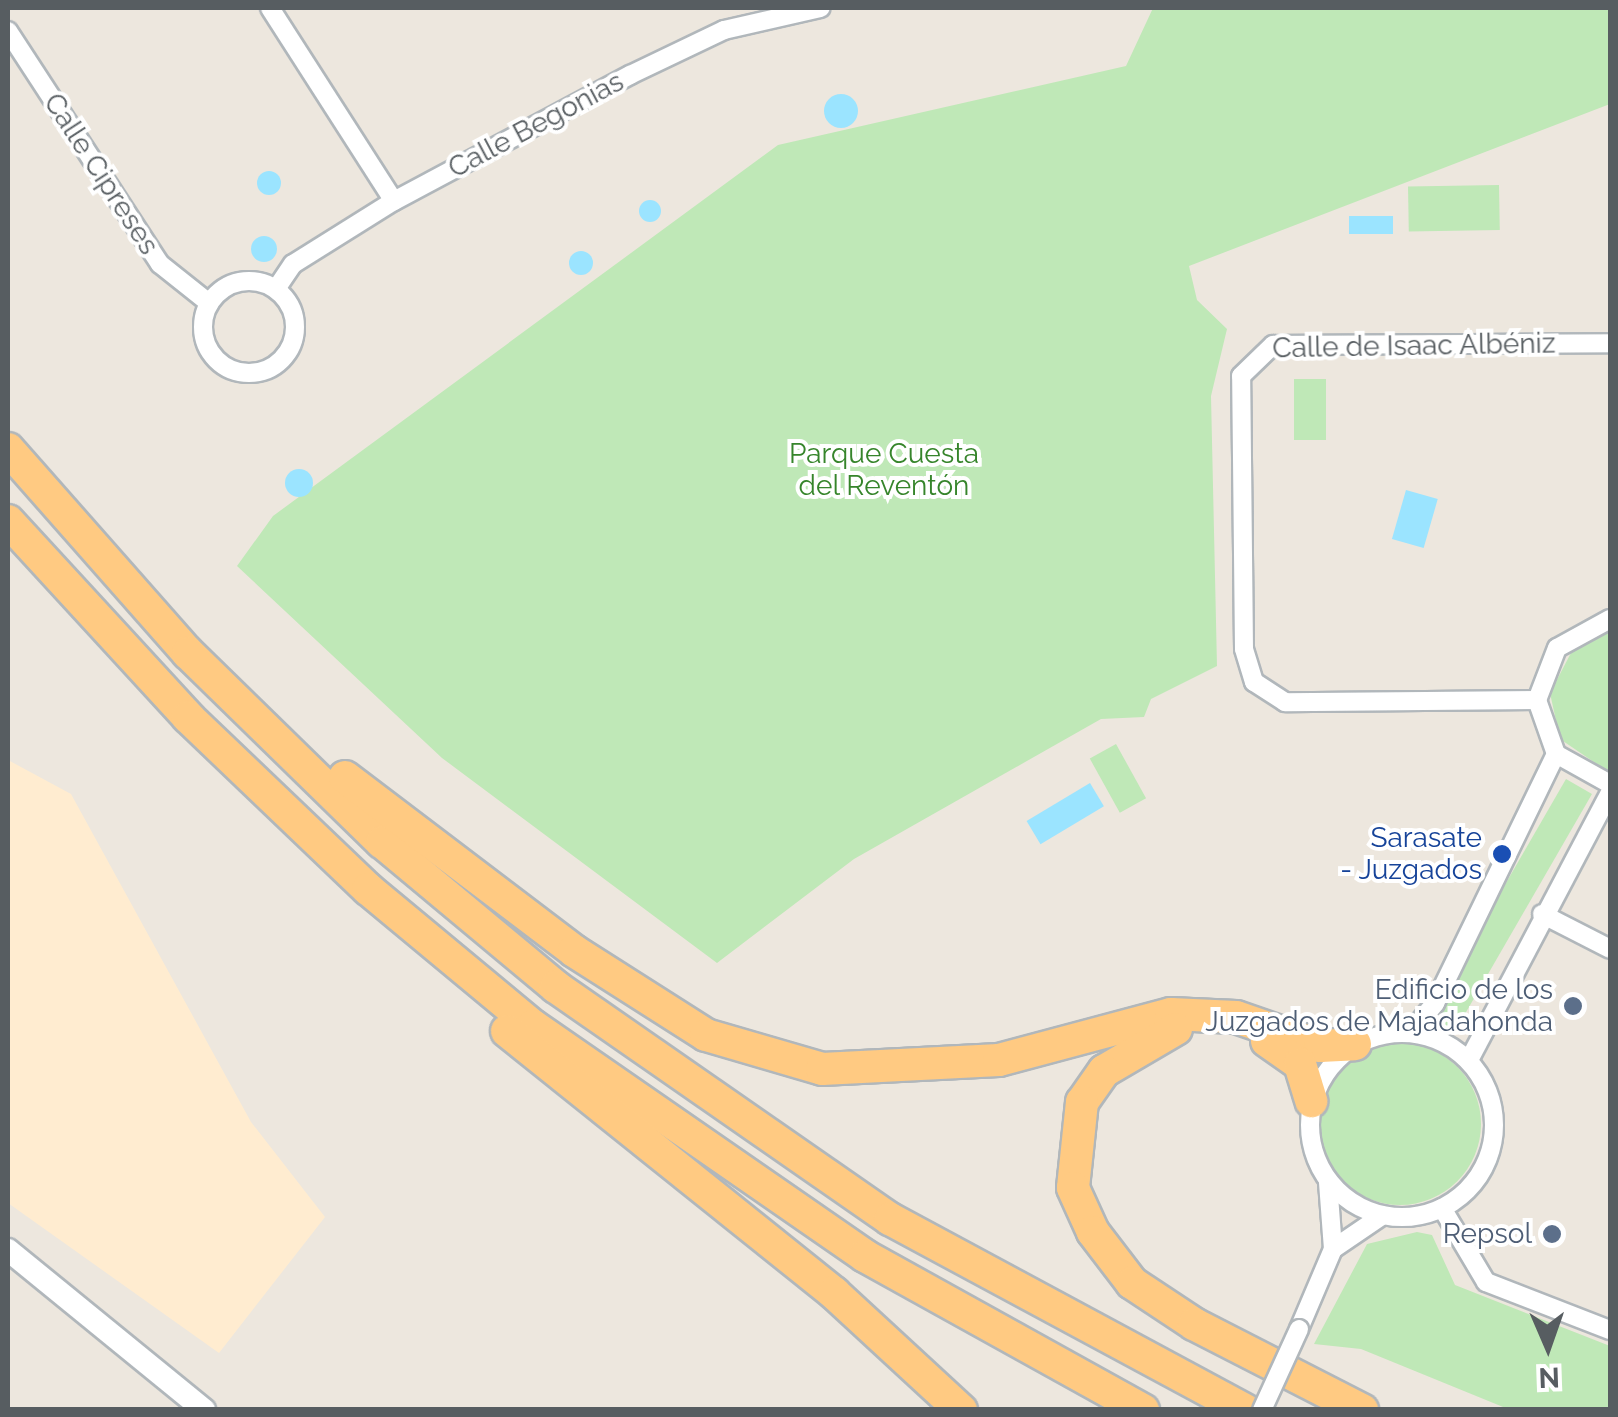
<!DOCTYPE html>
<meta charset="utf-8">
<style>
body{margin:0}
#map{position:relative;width:1618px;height:1417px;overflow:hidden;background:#ede7de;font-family:Raleway,sans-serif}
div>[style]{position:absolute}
.commercial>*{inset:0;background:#ffecd0}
.green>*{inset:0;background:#bfe8b7;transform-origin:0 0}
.round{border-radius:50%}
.water>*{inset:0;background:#9be4ff;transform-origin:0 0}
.roads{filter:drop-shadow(2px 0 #b1b7bb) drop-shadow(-2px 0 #b1b7bb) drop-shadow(0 2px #b1b7bb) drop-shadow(0 -2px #b1b7bb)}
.minor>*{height:18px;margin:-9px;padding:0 9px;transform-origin:9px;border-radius:9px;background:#fff}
.minor>.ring{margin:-9px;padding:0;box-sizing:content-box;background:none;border:18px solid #fff;border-radius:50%}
.tertiary>*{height:22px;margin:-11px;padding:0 11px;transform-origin:11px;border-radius:11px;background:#fff}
.motorway>*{height:32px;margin:-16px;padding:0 16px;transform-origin:16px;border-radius:16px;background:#ffca82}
.bridges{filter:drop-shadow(2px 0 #b1b7bb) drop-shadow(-2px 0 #b1b7bb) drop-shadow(0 2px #b1b7bb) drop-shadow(0 -2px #b1b7bb)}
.minor-bridge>*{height:18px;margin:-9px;padding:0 9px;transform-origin:9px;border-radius:9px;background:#fff}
.dots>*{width:28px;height:28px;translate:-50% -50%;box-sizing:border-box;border:5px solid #fff;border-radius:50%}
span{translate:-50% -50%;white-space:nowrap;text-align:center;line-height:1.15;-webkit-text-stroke:8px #fff;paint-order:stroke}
.street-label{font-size:28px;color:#575d61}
.park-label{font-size:28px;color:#36852b}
.transit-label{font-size:28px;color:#164399}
.right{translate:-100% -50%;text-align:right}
.service-label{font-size:28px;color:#4e5e75}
.frame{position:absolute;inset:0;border:10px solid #575d61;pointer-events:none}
.north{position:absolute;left:1498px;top:1297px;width:100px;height:100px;-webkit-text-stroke:8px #fff;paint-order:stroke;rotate:178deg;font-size:28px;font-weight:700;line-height:40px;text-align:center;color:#575d61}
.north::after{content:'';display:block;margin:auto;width:35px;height:45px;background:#575d61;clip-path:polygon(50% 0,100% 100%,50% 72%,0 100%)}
</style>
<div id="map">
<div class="commercial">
<div style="clip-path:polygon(8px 760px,71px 794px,251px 1122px,325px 1217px,219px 1353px,8px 1203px)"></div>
</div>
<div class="green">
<div style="clip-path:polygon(1153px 8px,1610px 8px,1610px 104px,1189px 266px,1197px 300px,1227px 329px,1211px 396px,1217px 666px,1151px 699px,1144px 717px,1101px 719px,854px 859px,717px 963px,442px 758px,237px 566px,273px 516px,778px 145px,1126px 66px)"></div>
<div style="left:1499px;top:185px;width:45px;height:91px;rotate:89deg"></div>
<div style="left:1294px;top:379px;width:32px;height:61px"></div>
<div style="clip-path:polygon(1610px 631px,1610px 773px,1560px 739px,1550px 693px,1572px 651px)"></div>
<div style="left:1116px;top:744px;width:62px;height:30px;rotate:61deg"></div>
<div style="left:1566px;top:779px;width:30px;height:280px;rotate:30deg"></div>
<div class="round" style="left:1319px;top:1043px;width:162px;height:162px"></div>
<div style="clip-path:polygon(1417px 1232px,1432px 1235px,1455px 1285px,1610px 1346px,1610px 1409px,1508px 1409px,1361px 1349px,1314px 1344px,1367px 1244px)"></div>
</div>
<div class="water">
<div class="round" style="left:824px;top:94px;width:34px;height:34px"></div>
<div class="round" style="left:257px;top:171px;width:24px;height:24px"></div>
<div class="round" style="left:639px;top:200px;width:22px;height:22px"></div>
<div style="left:1349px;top:216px;width:44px;height:18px"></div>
<div class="round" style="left:251px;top:236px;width:26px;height:26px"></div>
<div class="round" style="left:569px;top:251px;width:24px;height:24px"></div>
<div class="round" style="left:285px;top:469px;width:28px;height:28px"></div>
<div style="left:1406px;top:490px;width:33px;height:51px;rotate:16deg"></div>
<div style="left:1090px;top:783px;width:27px;height:74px;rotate:59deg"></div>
</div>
<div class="roads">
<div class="minor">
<div style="left:270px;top:8px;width:229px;rotate:57.3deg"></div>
<div style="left:8px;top:31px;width:278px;rotate:56.9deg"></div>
<div style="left:160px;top:264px;width:63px;rotate:38.5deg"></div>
<div class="ring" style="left:203px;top:281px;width:74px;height:74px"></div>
<div style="left:276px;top:289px;width:30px;rotate:-56deg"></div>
<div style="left:293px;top:264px;width:119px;rotate:-32deg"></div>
<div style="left:394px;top:201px;width:268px;rotate:-28.1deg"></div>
<div style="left:630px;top:75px;width:104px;rotate:-25.6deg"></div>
<div style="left:724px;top:30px;width:99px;rotate:-12.8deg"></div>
<div style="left:1610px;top:619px;width:60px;rotate:151.3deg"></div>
<div style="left:1557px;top:648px;width:56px;rotate:111deg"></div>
<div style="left:1537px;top:700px;width:57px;rotate:70.6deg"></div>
<div style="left:1556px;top:754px;width:62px;rotate:29.1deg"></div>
<div style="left:1537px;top:700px;width:252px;rotate:179.5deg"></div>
<div style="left:1285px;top:702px;width:37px;rotate:-147deg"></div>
<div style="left:1254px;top:682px;width:34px;rotate:-107deg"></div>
<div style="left:1244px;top:649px;width:273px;rotate:-90.6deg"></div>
<div style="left:1241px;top:376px;width:45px;rotate:-44.1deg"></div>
<div style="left:1273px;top:345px;width:337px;rotate:-0.3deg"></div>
<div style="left:1542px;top:914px;width:76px;rotate:27.2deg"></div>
<div style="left:1411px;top:1032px;width:38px;rotate:-50deg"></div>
<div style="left:1435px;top:1003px;width:277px;rotate:-64.1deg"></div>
<div class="ring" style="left:1310px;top:1033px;width:166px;height:166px"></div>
<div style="left:1469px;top:1060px;width:302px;rotate:-62.2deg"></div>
<div style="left:1442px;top:1208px;width:86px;rotate:59.3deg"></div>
<div style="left:1486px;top:1282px;width:133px;rotate:21.2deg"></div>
<div style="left:1333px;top:1249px;width:60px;rotate:-34.2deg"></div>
<div style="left:1299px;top:1329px;width:87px;rotate:-67deg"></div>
<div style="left:1333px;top:1249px;width:67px;rotate:-94.3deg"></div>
</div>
<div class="tertiary">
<div style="left:8px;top:1250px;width:253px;rotate:39.2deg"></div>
</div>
<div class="motorway">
<div style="left:8px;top:449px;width:272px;rotate:48.6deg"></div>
<div style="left:188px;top:653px;width:271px;rotate:44.3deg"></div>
<div style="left:382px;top:842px;width:226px;rotate:39.8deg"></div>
<div style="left:556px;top:987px;width:407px;rotate:34.8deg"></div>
<div style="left:890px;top:1219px;width:403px;rotate:28.3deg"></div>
<div style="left:8px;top:521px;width:266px;rotate:47.4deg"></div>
<div style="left:188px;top:717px;width:249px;rotate:43.7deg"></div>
<div style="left:368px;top:889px;width:214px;rotate:39.7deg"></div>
<div style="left:533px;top:1026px;width:404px;rotate:34.7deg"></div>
<div style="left:865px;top:1256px;width:318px;rotate:29deg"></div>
<div style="left:345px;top:777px;width:288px;rotate:37.2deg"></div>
<div style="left:574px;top:951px;width:156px;rotate:32.5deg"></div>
<div style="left:706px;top:1035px;width:121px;rotate:16.3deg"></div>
<div style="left:822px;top:1069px;width:177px;rotate:-2.9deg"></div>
<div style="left:999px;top:1060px;width:178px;rotate:-15deg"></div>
<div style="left:1171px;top:1014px;width:65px;rotate:2.6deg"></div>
<div style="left:1236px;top:1017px;width:89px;rotate:19deg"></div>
<div style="left:1320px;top:1046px;width:35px;rotate:-3deg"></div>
<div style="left:1176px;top:1029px;width:83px;rotate:149.7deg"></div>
<div style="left:1104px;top:1071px;width:38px;rotate:125deg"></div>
<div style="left:1082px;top:1102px;width:86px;rotate:96deg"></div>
<div style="left:1073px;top:1188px;width:48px;rotate:65.6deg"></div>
<div style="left:1093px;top:1232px;width:64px;rotate:52.6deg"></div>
<div style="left:1132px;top:1283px;width:74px;rotate:33.5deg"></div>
<div style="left:1194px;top:1324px;width:189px;rotate:27.1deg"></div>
<div style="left:507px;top:1031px;width:419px;rotate:38.7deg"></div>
<div style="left:834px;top:1293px;width:173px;rotate:42.7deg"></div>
<div style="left:1267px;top:1041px;width:40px;rotate:34.9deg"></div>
<div style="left:1300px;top:1064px;width:39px;rotate:73deg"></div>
</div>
</div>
<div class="bridges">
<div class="minor-bridge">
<div style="left:1262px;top:1410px;width:89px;rotate:-65.4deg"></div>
</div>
</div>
<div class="dots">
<div style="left:1502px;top:854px;background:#1a4fb4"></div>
<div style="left:1573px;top:1006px;background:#5c6f8a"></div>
<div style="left:1552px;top:1234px;background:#5c6f8a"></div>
</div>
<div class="street-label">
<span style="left:536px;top:125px;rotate:-28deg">Calle Begonias</span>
<span style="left:101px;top:174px;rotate:57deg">Calle Cipreses</span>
<span style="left:1414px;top:346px;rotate:-1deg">Calle de Isaac Albéniz</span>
</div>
<div class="park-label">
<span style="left:884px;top:470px">Parque Cuesta<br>del Reventón</span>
</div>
<div class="transit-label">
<span class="right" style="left:1482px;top:854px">Sarasate<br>- Juzgados</span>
</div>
<div class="service-label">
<span class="right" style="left:1553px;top:1006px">Edificio de los<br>Juzgados de Majadahonda</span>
<span class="right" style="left:1532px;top:1234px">Repsol</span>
</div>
<div class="frame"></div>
<div class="north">N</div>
</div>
